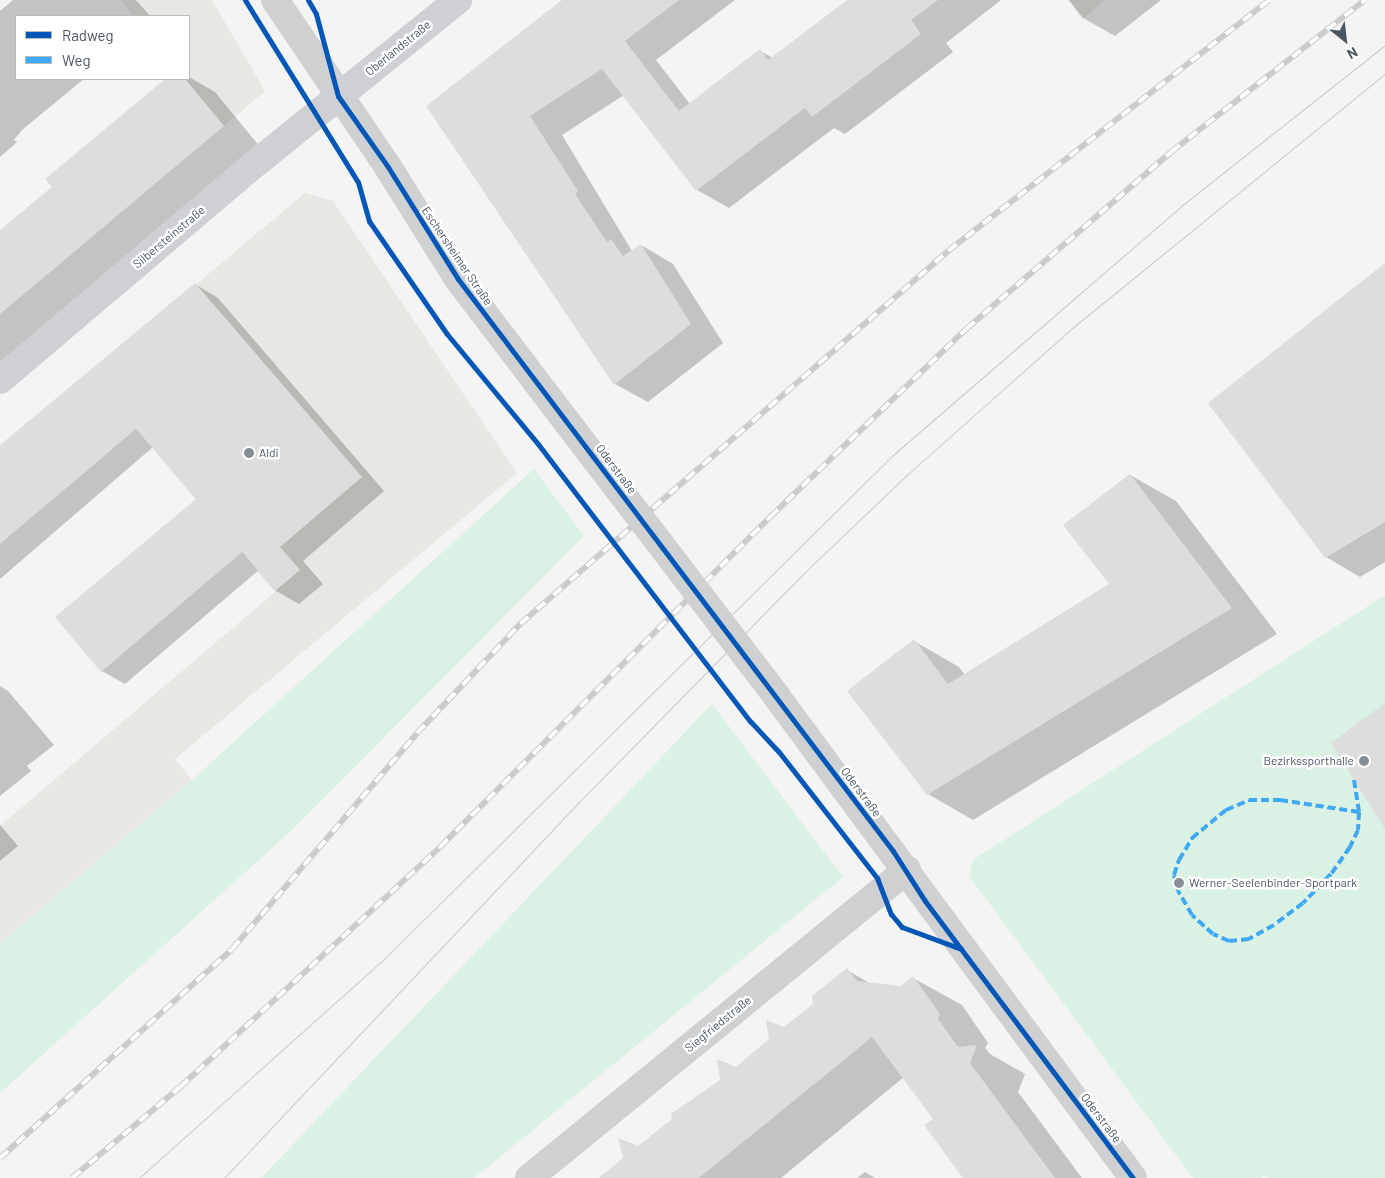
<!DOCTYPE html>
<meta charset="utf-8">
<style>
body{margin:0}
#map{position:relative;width:1385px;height:1178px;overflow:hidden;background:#f4f4f4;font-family:Barlow,sans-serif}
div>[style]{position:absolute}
.commercial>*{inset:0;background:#e8e7e3}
.green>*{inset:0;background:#d9f2e3}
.shadow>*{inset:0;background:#0003}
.building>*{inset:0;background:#ddddde}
.street>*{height:28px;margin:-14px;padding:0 14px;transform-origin:14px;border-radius:14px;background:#ced0d2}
.secondary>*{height:28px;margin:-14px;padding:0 14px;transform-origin:14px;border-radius:14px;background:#ced0d4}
.tram>*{height:1px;margin:-0.5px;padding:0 0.5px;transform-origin:0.5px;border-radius:0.5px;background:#c9cacc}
.rail>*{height:5.5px;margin-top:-2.75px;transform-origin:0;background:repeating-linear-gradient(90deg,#fff 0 11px,#c9cacc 0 22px);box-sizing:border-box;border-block:1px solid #c9cacc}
.street-bridge>*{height:28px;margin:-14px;padding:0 14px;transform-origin:14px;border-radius:14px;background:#ced0d2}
.quiet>*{height:4px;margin-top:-2px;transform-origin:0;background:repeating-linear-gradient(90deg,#3fa9f5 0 8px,transparent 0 12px)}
.cycleway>*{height:5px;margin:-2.5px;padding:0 2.5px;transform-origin:2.5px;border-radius:2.5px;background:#0057b8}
.dots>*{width:14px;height:14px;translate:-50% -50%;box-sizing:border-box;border:2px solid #fff;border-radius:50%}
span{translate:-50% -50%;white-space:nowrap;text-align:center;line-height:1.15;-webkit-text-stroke:5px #fff;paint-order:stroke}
.street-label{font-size:12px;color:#4a5661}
.poi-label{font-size:12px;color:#4a5661}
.left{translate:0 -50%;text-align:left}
.right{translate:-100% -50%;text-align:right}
.legend{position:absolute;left:15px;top:15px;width:175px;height:65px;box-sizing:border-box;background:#fff;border:1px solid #b7bbc0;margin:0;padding:6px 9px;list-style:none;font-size:15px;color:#4a5661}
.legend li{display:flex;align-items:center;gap:10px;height:25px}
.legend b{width:25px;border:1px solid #b7bbc0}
.north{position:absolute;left:1320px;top:15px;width:50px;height:50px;-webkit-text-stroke:4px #fff;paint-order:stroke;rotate:151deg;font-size:14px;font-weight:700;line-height:20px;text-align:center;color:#4a5661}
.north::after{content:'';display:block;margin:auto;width:18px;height:22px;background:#4a5661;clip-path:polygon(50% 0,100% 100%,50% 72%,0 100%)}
</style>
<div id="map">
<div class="commercial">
<div style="clip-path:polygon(120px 0,212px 0,265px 91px,224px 126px,185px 79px,189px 79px,189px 16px,133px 16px)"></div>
<div style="clip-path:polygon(1068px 0,1106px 0,1082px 19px)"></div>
<div style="clip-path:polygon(305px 193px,333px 201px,517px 473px,175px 759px,192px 780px,0 944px,0 826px,275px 592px,89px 374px)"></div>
</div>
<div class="green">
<div style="clip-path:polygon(534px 469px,584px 536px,292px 830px,0 1093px,0 944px,192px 780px)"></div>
<div style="clip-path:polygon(1385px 595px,1385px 1178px,1268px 1178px,1265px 1175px,1261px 1178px,1193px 1178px,969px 876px,973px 860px)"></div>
<div style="clip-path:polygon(712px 704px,843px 877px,474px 1178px,261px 1178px)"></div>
</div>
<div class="shadow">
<div style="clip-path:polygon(13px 0,136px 0,150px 16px,16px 16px,16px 79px,84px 79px,22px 130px,14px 140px,17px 142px,0 157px,0 11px)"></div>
<div style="clip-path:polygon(565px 0,735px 0,656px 60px,690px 104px,760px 51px,773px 58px,849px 0,1001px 0,946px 43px,953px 52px,845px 134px,834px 128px,729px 208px,697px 190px,624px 95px,562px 135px,632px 251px,641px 245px,673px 264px,723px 343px,648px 402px,615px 384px,428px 106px)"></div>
<div style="clip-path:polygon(1069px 0,1161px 0,1115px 36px,1083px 18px)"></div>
<div style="clip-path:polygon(189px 77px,215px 92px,261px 148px,0 366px,0 232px,54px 187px,47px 179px,167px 79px)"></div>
<div style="clip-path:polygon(1385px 264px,1385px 562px,1360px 577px,1326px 557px,1209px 404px)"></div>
<div style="clip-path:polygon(195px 284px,218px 298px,384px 491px,303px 561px,323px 584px,299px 604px,276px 591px,259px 570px,125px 684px,102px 671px,198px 499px,153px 447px,0 579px,0 447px)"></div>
<div style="clip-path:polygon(1130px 475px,1176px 501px,1277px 634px,973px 820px,928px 794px,914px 641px,959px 667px,965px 675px,1110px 585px)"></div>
<div style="clip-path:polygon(0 686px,8px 691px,54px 745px,27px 766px,31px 771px,0 796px)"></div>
<div style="clip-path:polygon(0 825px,18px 846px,0 861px)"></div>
<div style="clip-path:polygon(847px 970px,871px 984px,901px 987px,913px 978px,962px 1005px,988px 1043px,985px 1048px,990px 1054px,1025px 1074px,1018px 1092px,1082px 1178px,965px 1178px,935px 1119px,904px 1077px,781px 1178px,601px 1178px,814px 1004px)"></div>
<div style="clip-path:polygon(865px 1172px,875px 1178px,857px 1178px)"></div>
</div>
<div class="building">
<div style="clip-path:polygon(562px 0,679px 0,625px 41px,679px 111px,760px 49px,768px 60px,847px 0,938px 0,911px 20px,921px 34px,812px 117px,805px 108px,696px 191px,602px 69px,530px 116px,578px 191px,575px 194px,607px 242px,611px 239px,623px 256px,641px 244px,691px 324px,614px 385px,426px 106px)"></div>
<div style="clip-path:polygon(165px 79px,185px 79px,224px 126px,0 314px,0 230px,52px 187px,45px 179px)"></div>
<div style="clip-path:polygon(1385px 263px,1385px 522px,1325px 558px,1208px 403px)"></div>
<div style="clip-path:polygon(195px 283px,362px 477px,280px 547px,300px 570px,275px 591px,242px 552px,101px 672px,55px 617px,196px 499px,136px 429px,0 544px,0 445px)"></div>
<div style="clip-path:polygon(1130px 474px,1232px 608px,927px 795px,847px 691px,914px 639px,948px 684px,1109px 584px,1063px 525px)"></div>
<div style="clip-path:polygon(1385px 703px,1385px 829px,1331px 743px)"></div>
<div style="clip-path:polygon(847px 968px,857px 981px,901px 986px,913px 976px,940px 1014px,938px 1019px,958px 1047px,977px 1045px,970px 1063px,1055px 1178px,963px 1178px,924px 1125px,933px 1119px,872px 1037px,699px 1178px,599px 1178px,623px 1158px,618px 1138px,638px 1146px,672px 1119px,671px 1114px,720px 1080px,717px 1059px,736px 1067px,769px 1039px,766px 1020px,784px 1027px,813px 1004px,812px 996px)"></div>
</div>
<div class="street">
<div style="left:275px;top:0;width:202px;rotate:55.9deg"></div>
<div style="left:388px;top:167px;width:132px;rotate:58deg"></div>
<div style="left:458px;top:279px;width:180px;rotate:52.7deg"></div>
<div style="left:777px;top:697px;width:598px;rotate:53.49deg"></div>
<div style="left:529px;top:1178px;width:488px;rotate:-39.2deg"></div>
</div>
<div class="secondary">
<div style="left:0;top:380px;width:321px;rotate:-40.3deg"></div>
<div style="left:245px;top:172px;width:274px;rotate:-38.9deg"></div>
</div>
<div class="tram">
<div style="left:139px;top:1178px;width:333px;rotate:-41.8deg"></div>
<div style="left:387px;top:956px;width:712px;rotate:-44.72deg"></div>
<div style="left:893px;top:455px;width:379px;rotate:-40.8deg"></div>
<div style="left:1180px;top:207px;width:261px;rotate:-38.3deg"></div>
<div style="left:224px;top:1178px;width:519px;rotate:-46.64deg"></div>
<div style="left:580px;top:801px;width:321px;rotate:-45.5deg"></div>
<div style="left:805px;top:572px;width:144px;rotate:-43.6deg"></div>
<div style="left:909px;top:473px;width:217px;rotate:-41.6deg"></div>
<div style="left:1071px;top:329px;width:405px;rotate:-39.1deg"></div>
</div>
<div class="rail">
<div style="left:0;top:1158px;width:312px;rotate:-42deg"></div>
<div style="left:232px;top:949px;width:284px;rotate:-49.4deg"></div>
<div style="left:417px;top:733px;width:150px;rotate:-46.6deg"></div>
<div style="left:520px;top:624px;width:568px;rotate:-41.07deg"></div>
<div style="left:948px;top:251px;width:407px;rotate:-38deg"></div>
<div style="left:72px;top:1178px;width:141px;rotate:-40.1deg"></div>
<div style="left:180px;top:1087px;width:354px;rotate:-42.7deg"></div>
<div style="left:440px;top:847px;width:467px;rotate:-45deg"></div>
<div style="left:770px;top:517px;width:272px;rotate:-43.8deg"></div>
<div style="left:966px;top:329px;width:271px;rotate:-40.8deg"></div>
<div style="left:1171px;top:152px;width:246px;rotate:-38.1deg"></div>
</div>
<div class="street-bridge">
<div style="left:567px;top:422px;width:346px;rotate:52.6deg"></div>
</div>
<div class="quiet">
<div style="left:1354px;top:780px;width:32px;rotate:81deg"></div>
<div style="left:1359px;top:812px;width:18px;rotate:93deg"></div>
<div style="left:1358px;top:830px;width:19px;rotate:115deg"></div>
<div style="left:1350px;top:847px;width:33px;rotate:125deg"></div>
<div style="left:1331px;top:874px;width:40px;rotate:134deg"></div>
<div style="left:1303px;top:903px;width:36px;rotate:143deg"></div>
<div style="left:1274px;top:925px;width:29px;rotate:151deg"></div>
<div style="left:1249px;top:939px;width:20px;rotate:174deg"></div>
<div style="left:1229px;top:941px;width:17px;rotate:-156deg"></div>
<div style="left:1213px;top:934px;width:28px;rotate:-138deg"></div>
<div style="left:1192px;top:915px;width:28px;rotate:-120deg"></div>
<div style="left:1178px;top:891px;width:16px;rotate:-104deg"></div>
<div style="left:1174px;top:875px;width:16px;rotate:-72deg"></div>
<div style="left:1179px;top:860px;width:26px;rotate:-59deg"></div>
<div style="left:1192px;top:838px;width:44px;rotate:-39.5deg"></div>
<div style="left:1226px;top:810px;width:25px;rotate:-23deg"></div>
<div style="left:1249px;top:800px;width:31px"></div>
<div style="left:1280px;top:800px;width:80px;rotate:8.6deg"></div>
</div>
<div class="cycleway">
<div style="left:245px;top:0;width:214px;rotate:58.2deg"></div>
<div style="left:358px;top:182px;width:41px;rotate:74.2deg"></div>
<div style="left:369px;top:221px;width:137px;rotate:55.4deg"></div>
<div style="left:447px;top:334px;width:143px;rotate:50.4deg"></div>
<div style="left:538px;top:444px;width:349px;rotate:52.6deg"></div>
<div style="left:750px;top:721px;width:42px;rotate:46.9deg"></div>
<div style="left:779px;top:752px;width:160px;rotate:52.1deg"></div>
<div style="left:877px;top:878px;width:39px;rotate:69deg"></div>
<div style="left:891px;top:914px;width:17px;rotate:50deg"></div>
<div style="left:902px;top:927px;width:63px;rotate:20.4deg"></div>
<div style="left:308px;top:0;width:16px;rotate:60deg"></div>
<div style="left:316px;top:14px;width:85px;rotate:75deg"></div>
<div style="left:338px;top:96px;width:87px;rotate:54.8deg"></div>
<div style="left:388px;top:167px;width:132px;rotate:58deg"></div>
<div style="left:458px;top:279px;width:719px;rotate:52.75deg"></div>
<div style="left:893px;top:851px;width:59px;rotate:57.4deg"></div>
<div style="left:925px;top:901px;width:346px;rotate:53.1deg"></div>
</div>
<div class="dots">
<div style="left:249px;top:453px;background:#868d94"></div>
<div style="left:1364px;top:761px;background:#868d94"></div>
<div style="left:1179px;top:883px;background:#868d94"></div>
</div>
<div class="street-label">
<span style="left:398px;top:48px;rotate:-39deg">Oberlandstraße</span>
<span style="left:169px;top:237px;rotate:-40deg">Silbersteinstraße</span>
<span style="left:457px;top:256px;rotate:56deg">Eschersheimer Straße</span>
<span style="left:616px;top:469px;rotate:53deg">Oderstraße</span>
<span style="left:861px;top:792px;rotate:53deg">Oderstraße</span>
<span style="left:718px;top:1024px;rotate:-39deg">Siegfriedstraße</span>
<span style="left:1101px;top:1118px;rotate:53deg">Oderstraße</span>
</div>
<div class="poi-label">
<span class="left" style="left:259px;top:453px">Aldi</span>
<span class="right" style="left:1354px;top:761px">Bezirkssporthalle</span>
<span class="left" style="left:1189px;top:883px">Werner-Seelenbinder-Sportpark</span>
</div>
<ul class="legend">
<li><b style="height:6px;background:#0057b8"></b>Radweg</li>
<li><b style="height:6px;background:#3fa9f5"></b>Weg</li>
</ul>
<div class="north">N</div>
</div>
